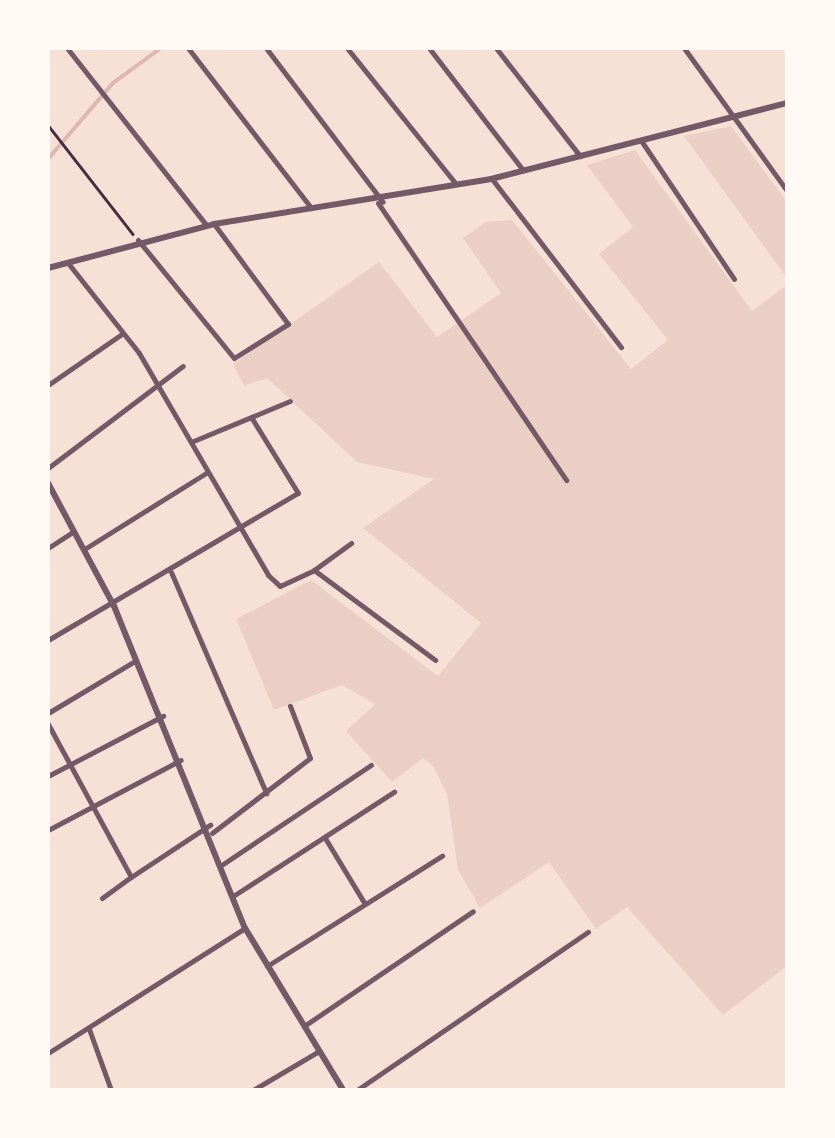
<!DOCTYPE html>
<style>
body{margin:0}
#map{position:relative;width:835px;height:1138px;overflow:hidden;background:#f7e1d7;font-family:"Open Sans",sans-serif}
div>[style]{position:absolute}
.green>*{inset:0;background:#ebcfc5}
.stream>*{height:4px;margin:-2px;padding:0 2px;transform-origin:2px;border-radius:2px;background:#dcb8b0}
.path>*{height:2.5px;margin:-1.25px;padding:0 1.25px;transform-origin:1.25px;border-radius:1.25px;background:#4a2c40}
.minor>*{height:5px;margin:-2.5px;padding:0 2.5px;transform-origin:2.5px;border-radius:2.5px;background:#755966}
.tertiary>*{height:6px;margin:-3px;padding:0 3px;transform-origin:3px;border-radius:3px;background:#755966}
span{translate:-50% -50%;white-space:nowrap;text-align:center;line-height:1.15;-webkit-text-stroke:10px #fffaf5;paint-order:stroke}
.frame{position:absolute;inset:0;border:50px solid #fffaf5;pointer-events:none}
</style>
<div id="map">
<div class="green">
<div style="clip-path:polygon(731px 126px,787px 202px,787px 278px,684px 136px)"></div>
<div style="clip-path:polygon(635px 150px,752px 311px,787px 285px,787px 966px,723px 1015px,627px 907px,596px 929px,549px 862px,480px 908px,458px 870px,447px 794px,433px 766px,423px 758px,392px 782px,346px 731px,375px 704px,342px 685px,274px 710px,236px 619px,311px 580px,438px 676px,481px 623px,363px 528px,434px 479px,357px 462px,267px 378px,244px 386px,233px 364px,379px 262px,437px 337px,501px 293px,463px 238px,486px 222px,512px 220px,631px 369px,668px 340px,599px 254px,633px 227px,587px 165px)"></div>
</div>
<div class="stream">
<div style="left:48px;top:159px;width:100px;rotate:-49.5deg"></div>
<div style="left:113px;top:83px;width:59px;rotate:-36.1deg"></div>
</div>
<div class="path">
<div style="left:48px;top:125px;width:138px;rotate:52.1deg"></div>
</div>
<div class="minor">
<div style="left:67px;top:48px;width:226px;rotate:51.8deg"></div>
<div style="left:188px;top:48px;width:202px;rotate:52.4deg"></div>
<div style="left:266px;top:48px;width:193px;rotate:52.8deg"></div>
<div style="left:347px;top:48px;width:174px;rotate:51.3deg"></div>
<div style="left:429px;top:48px;width:154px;rotate:52.4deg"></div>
<div style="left:496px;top:48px;width:137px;rotate:52.1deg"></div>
<div style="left:684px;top:48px;width:178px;rotate:54.2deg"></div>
<div style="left:642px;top:142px;width:165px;rotate:56.1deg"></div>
<div style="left:492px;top:179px;width:212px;rotate:52.5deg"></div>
<div style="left:378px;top:203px;width:335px;rotate:55.8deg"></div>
<div style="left:138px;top:240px;width:152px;rotate:50.9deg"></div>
<div style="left:234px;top:358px;width:64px;rotate:-32.2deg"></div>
<div style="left:288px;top:324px;width:124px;rotate:-126.5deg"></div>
<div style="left:68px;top:263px;width:115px;rotate:51.7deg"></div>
<div style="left:139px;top:353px;width:257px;rotate:59.8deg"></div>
<div style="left:268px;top:575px;width:16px;rotate:43deg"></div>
<div style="left:280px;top:586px;width:38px;rotate:-25deg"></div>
<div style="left:314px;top:570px;width:151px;rotate:36.6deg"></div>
<div style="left:48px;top:385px;width:91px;rotate:-34.7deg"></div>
<div style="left:191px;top:442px;width:107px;rotate:-22.5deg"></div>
<div style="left:48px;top:468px;width:169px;rotate:-37.1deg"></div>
<div style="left:48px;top:548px;width:30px;rotate:-33deg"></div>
<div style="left:86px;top:548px;width:142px;rotate:-32deg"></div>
<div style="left:314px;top:570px;width:46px;rotate:-36.1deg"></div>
<div style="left:171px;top:572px;width:241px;rotate:66.7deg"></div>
<div style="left:48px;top:640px;width:290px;rotate:-30.5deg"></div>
<div style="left:298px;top:493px;width:89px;rotate:-121.7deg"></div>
<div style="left:48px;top:713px;width:101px;rotate:-30.9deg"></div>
<div style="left:48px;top:724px;width:174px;rotate:61.5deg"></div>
<div style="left:131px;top:877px;width:95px;rotate:-33.4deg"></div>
<div style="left:48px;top:776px;width:130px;rotate:-27.6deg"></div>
<div style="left:48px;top:830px;width:150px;rotate:-27.8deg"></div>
<div style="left:212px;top:833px;width:123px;rotate:-37.4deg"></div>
<div style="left:310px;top:758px;width:56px;rotate:-111deg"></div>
<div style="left:325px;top:838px;width:77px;rotate:58.8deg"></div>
<div style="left:223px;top:864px;width:178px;rotate:-33.8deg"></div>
<div style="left:233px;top:896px;width:192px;rotate:-32.9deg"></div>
<div style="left:102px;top:898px;width:36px;rotate:-36deg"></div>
<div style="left:267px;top:966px;width:207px;rotate:-32.2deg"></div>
<div style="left:304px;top:1026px;width:204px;rotate:-34.2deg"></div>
<div style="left:89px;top:1029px;width:65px;rotate:70.2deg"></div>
<div style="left:48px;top:1053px;width:233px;rotate:-32.4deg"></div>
<div style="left:253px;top:1090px;width:77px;rotate:-30.6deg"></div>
<div style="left:357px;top:1090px;width:280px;rotate:-34.4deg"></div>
</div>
<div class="tertiary">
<div style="left:48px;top:268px;width:172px;rotate:-14.8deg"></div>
<div style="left:214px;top:224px;width:281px;rotate:-9.2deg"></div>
<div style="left:491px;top:179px;width:307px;rotate:-14.4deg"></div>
<div style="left:48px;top:483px;width:140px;rotate:61.8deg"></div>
<div style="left:114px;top:606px;width:348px;rotate:67.9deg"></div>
<div style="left:245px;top:928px;width:189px;rotate:58.8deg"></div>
</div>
<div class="frame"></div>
</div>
